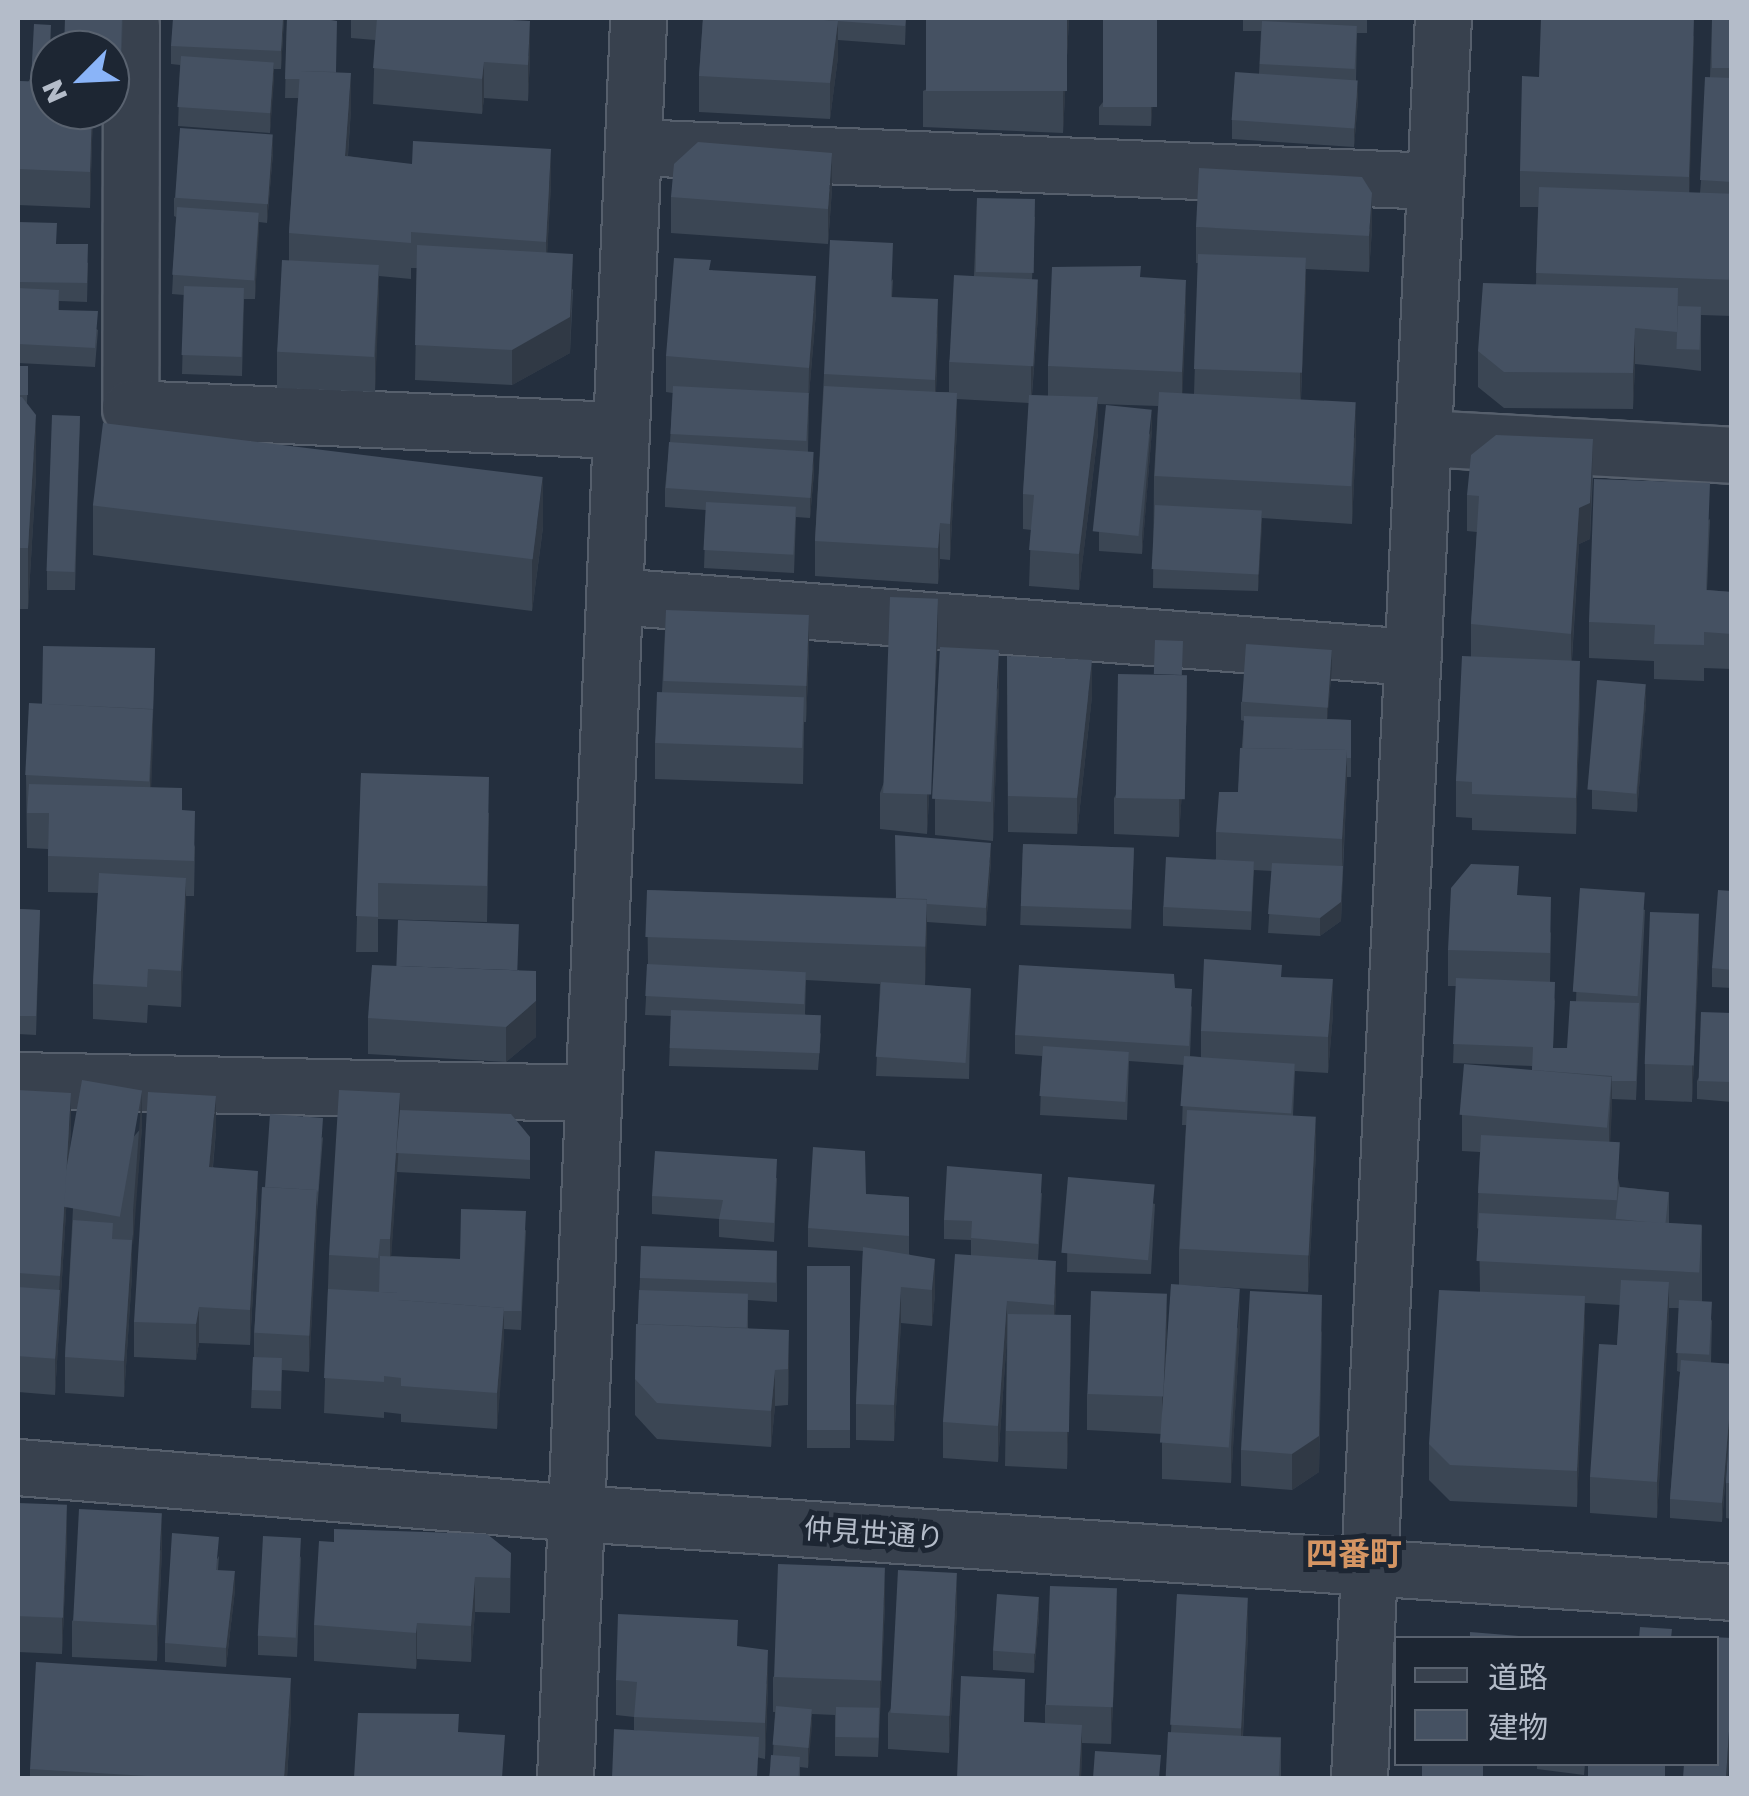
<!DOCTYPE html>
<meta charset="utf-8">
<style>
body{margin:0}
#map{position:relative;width:1749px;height:1796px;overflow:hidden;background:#242f3e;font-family:"Golos Text","Noto Sans JP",sans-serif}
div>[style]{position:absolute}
.roads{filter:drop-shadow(2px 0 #565f6c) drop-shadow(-2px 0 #565f6c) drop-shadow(0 2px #565f6c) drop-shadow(0 -2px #565f6c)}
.minor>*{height:55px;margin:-27.5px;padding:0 27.5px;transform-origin:27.5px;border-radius:27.5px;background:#38414e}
.wall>*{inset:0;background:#3b4654;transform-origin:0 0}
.shaded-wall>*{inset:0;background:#303945}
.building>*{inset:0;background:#455162;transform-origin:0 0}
span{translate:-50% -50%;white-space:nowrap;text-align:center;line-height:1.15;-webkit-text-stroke:10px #1d2633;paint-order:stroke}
.street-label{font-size:28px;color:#b4bcc9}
.quarter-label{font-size:32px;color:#d59563;font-weight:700}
.frame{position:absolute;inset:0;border:20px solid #b4bcc9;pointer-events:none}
.legend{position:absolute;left:1394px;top:1636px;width:325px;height:130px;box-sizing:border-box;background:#1d2633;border:2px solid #59626f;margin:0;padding:12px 18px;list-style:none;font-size:30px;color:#b4bcc9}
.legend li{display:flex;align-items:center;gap:20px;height:50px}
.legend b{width:50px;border:2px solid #59626f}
.north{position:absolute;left:30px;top:30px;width:100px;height:100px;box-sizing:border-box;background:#1d2633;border:2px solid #59626f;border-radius:50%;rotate:246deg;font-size:28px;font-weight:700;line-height:40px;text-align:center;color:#b4bcc9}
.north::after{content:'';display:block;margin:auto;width:35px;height:45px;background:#8ab4f8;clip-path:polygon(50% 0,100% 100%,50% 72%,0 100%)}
</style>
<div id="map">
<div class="roads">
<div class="minor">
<div style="left:131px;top:25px;width:383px;rotate:90.1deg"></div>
<div style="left:130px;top:408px;width:491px;rotate:2.6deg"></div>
<div style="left:633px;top:147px;width:803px;rotate:2.43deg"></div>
<div style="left:1423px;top:438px;width:309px;rotate:3.1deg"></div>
<div style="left:614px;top:596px;width:801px;rotate:4.37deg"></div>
<div style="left:18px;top:1080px;width:575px;rotate:1.3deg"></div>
<div style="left:18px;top:1467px;width:561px;rotate:4.7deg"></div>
<div style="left:577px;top:1513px;width:1158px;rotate:3.91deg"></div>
<div style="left:565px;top:1778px;width:1762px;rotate:-87.62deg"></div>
<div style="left:1359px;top:1778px;width:1762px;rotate:-87.27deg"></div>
</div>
</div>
<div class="wall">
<div style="clip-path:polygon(123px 18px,120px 104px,110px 104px,110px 50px)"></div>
<div style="clip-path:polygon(284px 18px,281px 69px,274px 69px,270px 133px,178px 126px,180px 65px,171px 64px,171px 46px)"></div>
<div style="clip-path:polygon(287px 18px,336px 72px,351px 109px,348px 156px,551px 184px,547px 253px,573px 290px,570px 353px,512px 385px,415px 380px,417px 268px,411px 268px,411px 279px,379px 276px,375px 392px,277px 388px,277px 352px,289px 260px,289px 233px,298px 98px,285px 98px)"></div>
<div style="clip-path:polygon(351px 18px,476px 18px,530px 57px,528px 101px,484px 98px,482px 114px,373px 104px,375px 40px,351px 38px)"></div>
<div style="clip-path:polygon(703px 18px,806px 18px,818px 19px,906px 18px,905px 45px,838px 40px,838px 57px,830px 119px,699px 112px,699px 76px)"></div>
<div style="clip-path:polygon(1069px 18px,1063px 133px,923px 127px,923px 91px)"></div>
<div style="clip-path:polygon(1243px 18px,1367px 18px,1367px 33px,1357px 33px,1356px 81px,1358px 100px,1354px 147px,1232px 139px,1232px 120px,1259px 74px,1261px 31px,1243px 31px)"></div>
<div style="clip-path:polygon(1712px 18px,1732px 18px,1732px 316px,1701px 315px,1701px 371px,1677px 368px,1677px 366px,1677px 368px,1635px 364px,1633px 409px,1504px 408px,1478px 387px,1478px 351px,1536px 284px,1538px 207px,1520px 207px,1520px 171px,1539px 77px,1694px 36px,1689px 193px,1700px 193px,1710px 77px)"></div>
<div style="clip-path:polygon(1157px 34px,1151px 126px,1099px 125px,1099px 107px)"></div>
<div style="clip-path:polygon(51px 44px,47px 82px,93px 110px,90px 208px,18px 205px,18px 81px,28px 82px)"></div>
<div style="clip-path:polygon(273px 153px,267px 223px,259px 222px,255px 299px,244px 299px,242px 376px,182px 374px,184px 295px,172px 294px,176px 217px,174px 216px,174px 198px)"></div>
<div style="clip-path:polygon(832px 189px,828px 244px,671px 233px,671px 197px)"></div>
<div style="clip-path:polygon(977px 198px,1035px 217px,1032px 280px,1038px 316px,1032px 395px,1048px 396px,1048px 366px,1141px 277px,1186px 315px,1182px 394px,1194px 394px,1198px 263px,1196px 263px,1196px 227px,1372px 229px,1369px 272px,1306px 269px,1301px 400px,1356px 439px,1352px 524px,1262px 518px,1258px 591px,1153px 588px,1154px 476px,1158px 406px,1098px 404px,1098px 433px,1079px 590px,1029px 586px,1031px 530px,1023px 529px,1023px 494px,1029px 403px,957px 399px,957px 428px,950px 560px,940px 559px,938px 584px,815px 576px,815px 541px,824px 374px,893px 279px,892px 297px,938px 335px,936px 392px,949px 392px,949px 362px,974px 276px)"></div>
<div style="clip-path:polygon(18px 222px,88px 263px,87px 302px,59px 301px,59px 310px,98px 330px,95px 367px,18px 363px)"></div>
<div style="clip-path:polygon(711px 270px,816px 312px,809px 395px,808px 452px,814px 472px,810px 518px,796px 517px,794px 573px,704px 568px,706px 510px,665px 507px,665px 488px,670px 442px,673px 393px,666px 392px,666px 356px)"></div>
<div style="clip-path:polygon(18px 366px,28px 366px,27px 404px,36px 476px,28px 609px,18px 609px)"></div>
<div style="clip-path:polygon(80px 416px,75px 590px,47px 590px,47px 571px)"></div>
<div style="clip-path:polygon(1152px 429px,1142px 554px,1099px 551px,1099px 532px)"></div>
<div style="clip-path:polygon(1593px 475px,1590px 539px,1579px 544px,1572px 660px,1580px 697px,1576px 834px,1472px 830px,1472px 818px,1456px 817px,1456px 781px,1471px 657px,1471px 624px,1477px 532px,1467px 531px,1467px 495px)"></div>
<div style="clip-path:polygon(93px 505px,543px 527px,532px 611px,93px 555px)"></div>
<div style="clip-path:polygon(1710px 519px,1707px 590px,1731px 592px,1732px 580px,1732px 669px,1704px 668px,1704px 681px,1654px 679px,1654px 661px,1589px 658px,1589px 622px)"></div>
<div style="clip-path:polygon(666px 610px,809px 651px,806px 722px,804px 722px,803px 784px,655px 779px,655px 743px,662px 692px)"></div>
<div style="clip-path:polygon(938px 635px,927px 834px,880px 829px,880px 793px)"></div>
<div style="clip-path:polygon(155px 648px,151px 787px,182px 810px,195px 847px,194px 896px,186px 896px,181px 1007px,148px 1005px,147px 1023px,93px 1019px,93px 984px,98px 893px,48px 892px,48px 849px,27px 848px,26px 775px,42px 704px)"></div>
<div style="clip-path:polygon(1007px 656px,1092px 696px,1077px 834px,1008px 832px)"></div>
<div style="clip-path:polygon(1332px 668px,1327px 719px,1351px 720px,1351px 777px,1347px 777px,1341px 921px,1320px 936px,1268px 933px,1272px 871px,1254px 870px,1251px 930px,1163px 926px,1163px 907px,1216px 859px,1216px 832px,1238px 792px,1244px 721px,1241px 720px,1241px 702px)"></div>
<div style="clip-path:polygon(1183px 675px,1187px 711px,1179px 837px,1114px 834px,1114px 798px)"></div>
<div style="clip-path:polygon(999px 686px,993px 841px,935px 835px,935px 799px)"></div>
<div style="clip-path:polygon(1646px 702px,1637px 812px,1592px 809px,1592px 790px)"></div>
<div style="clip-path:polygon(18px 706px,19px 817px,19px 853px,18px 853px)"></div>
<div style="clip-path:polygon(361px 773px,489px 813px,487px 922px,378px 919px,378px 952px,356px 952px)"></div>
<div style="left:1023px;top:844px;width:111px;height:81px;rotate:2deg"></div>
<div style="clip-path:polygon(991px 862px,986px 926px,927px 922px,925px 985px,971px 989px,969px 1079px,876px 1076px,880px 984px,806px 980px,805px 1014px,821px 1034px,818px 1070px,669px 1066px,671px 1016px,645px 1015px,648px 964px,647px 890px,895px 898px)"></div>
<div style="clip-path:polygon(1580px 888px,1645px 910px,1636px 1100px,1612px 1099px,1610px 1143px,1620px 1187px,1669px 1192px,1669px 1224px,1702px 1226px,1702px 1301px,1712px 1321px,1711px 1363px,1732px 1364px,1732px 1519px,1726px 1518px,1726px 1483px,1730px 1423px,1722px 1522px,1670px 1518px,1670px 1499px,1680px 1372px,1677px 1371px,1679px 1308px,1669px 1308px,1657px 1518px,1590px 1513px,1590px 1477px,1617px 1345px,1620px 1305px,1585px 1303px,1577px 1507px,1450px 1501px,1429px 1480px,1429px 1444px,1480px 1292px,1479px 1229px,1477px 1228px,1480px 1152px,1462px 1151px,1462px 1115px,1532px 1070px,1532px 1066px,1453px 1063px,1456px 986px,1448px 986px,1448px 950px,1519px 895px,1551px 933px,1550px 982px,1555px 1001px,1553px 1048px,1567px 1048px,1576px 1001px)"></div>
<div style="clip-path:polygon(1732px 891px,1732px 988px,1712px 987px,1712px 968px)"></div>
<div style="clip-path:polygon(18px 909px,40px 910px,36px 1035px,18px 1034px)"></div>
<div style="clip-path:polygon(1699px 950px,1692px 1102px,1645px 1100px,1645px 1064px)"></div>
<div style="clip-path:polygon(519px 970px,536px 1037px,506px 1062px,368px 1054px,368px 1018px)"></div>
<div style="clip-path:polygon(1282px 977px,1333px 1014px,1328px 1073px,1295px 1071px,1293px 1116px,1316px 1153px,1308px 1292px,1179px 1285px,1179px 1249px,1186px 1125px,1182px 1125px,1184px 1065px,1129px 1061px,1127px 1120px,1040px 1115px,1042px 1056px,1015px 1054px,1015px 1035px,1175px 988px,1192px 1007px,1190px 1056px,1201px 1057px,1201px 1031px)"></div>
<div style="clip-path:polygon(1732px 1013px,1732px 1102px,1697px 1099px,1697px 1081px)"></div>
<div style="clip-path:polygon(18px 1090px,71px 1128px,55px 1395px,18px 1392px)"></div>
<div style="clip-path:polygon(400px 1110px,530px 1137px,530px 1179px,397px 1172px,391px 1256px,460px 1259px,526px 1230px,521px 1330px,504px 1329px,497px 1429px,401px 1422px,401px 1414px,384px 1412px,384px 1418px,324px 1413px,329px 1255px)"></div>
<div style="clip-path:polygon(142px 1127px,132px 1246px,132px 1275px,124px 1397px,65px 1393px,65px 1357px,73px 1208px)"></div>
<div style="clip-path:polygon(216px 1131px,213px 1167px,258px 1206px,250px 1345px,199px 1343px,196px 1360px,134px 1357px,134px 1322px)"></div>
<div style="clip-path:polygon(323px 1137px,317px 1212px,309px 1372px,282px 1370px,281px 1409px,251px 1408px,253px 1357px,254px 1357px,254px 1333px,265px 1187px)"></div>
<div style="clip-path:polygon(1068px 1177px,1155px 1204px,1151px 1274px,1067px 1272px)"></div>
<div style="clip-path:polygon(777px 1178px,774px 1242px,719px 1237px,719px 1219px,652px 1214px,652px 1196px)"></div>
<div style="clip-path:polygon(1042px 1193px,1038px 1260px,1056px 1297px,1055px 1314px,1071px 1350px,1067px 1469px,1005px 1466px,1007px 1337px,998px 1462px,943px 1458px,943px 1422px,971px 1255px,971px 1240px,944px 1239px,944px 1220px)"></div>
<div style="clip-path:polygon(866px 1194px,909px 1197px,909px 1254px,935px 1294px,932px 1326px,901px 1323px,894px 1441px,856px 1440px,856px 1404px,863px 1251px,808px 1247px,808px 1228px)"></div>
<div style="clip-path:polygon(777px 1251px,777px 1302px,748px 1300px,748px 1328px,789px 1366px,788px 1405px,775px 1406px,771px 1447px,657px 1439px,635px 1415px,635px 1379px,640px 1278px)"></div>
<div style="left:807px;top:1266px;width:43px;height:182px"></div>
<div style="clip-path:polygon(1240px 1324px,1231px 1483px,1162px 1479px,1162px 1443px)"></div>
<div style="clip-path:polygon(1167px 1330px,1162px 1434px,1087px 1430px,1087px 1394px)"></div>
<div style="clip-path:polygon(1322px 1331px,1319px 1472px,1292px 1490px,1241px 1486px,1241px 1450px)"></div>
<div style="clip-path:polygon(18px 1503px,67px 1541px,62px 1654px,18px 1652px)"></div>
<div style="clip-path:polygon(162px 1549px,157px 1661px,72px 1657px,72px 1621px)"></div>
<div style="clip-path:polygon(511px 1553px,510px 1613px,475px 1612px,471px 1662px,417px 1659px,416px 1669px,314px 1661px,314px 1625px)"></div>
<div style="clip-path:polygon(219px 1556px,218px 1570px,235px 1590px,226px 1667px,165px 1662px,165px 1643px)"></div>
<div style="clip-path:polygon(301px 1556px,297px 1657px,258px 1655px,258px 1636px)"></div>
<div style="clip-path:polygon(1177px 1594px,1248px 1634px,1243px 1736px,1281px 1737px,1281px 1778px,1166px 1778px,1171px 1732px)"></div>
<div style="clip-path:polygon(885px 1604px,878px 1757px,835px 1756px,835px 1715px,812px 1714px,808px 1768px,800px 1767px,800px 1778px,769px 1778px,773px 1755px,775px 1712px,773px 1712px,773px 1677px)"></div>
<div style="clip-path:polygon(957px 1609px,949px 1753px,888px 1749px,888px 1713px)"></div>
<div style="clip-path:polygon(1039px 1616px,1034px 1673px,993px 1670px,993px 1651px)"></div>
<div style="clip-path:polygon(1117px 1624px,1111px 1744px,1082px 1743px,1081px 1778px,1025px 1722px,1045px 1723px,1045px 1705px)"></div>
<div style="clip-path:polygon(738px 1646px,768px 1686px,765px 1759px,634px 1730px,634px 1717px,616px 1715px,616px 1680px)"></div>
<div style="clip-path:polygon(291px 1713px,287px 1778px,30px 1778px,30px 1769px)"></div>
<div style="clip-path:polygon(1537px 1764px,1585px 1764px,1584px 1775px,1537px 1769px)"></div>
</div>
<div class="shaded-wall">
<div style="clip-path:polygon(283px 18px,284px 18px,281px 69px,281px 51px)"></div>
<div style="clip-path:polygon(1067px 18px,1069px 18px,1063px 133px,1063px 97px)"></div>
<div style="clip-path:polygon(1157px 18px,1157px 34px,1151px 126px,1151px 107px)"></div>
<div style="clip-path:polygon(1694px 18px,1694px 36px,1689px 213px,1689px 177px)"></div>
<div style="clip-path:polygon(530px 21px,530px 57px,528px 101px,528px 65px)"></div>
<div style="clip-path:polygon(838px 21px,838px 57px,830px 119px,830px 83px)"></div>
<div style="clip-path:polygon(51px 25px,51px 44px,45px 103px,45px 85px)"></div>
<div style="clip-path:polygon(274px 62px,274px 81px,270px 133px,270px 114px)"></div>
<div style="clip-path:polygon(484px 62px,484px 98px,482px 114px,482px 79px)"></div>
<div style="clip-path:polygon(351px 73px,351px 109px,345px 192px,345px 156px)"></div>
<div style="clip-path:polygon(1358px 81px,1358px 100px,1354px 147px,1354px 128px)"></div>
<div style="clip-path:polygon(92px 110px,93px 110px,90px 208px,90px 172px)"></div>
<div style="clip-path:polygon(273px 135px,273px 153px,267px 223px,267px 204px)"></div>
<div style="clip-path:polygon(551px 149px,551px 184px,546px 278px,546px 242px)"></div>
<div style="clip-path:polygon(832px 153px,832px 189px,828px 244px,828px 209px)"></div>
<div style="clip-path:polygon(1372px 193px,1372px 229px,1369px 272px,1369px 236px)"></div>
<div style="clip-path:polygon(259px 213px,259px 231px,255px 299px,255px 281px)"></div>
<div style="clip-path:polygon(573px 254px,570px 353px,512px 385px,512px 350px)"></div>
<div style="clip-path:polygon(1306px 258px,1306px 294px,1300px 409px,1300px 373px)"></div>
<div style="clip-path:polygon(379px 265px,379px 300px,375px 392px,375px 356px)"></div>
<div style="clip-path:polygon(816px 276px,816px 312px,809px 395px,807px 460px,809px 368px)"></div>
<div style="clip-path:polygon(1038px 280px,1038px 316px,1031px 403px,1031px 368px)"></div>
<div style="clip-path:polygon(1186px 280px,1186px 315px,1182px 407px,1182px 372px)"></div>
<div style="clip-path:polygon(938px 299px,938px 335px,935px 415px,935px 380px)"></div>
<div style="clip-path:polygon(1635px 328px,1635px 364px,1633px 409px,1633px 373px)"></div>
<div style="clip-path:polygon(957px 393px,957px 428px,950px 560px,950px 524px)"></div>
<div style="clip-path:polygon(1098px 397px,1098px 433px,1079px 590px,1079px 554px)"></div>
<div style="clip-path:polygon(1356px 403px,1356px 439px,1352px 524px,1352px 488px)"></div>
<div style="clip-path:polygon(1152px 410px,1152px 429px,1142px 554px,1142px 536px)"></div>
<div style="clip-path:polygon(36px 415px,36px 476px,28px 609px,28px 548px)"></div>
<div style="clip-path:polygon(1593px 439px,1590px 539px,1579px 544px,1571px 670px,1571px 634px,1579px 508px)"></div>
<div style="clip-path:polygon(814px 453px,814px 472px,810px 518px,810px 499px)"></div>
<div style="clip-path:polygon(543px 477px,543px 527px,532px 611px,532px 561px)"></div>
<div style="clip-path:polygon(1262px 510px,1262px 529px,1258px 591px,1258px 572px)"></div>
<div style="clip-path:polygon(940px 523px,940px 559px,938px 584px,938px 548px)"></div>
<div style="clip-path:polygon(938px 599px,938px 635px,927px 834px,927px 798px)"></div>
<div style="clip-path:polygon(809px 615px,809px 651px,806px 722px,806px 686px)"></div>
<div style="clip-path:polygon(999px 650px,999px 686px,993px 841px,993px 806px)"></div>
<div style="clip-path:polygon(1332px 650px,1332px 668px,1327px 723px,1327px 704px)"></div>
<div style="clip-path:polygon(1092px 660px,1092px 696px,1077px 834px,1077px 798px)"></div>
<div style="clip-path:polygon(1580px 661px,1580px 697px,1576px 834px,1576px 798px)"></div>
<div style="clip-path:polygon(1187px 675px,1187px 711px,1179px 837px,1179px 801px)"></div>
<div style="clip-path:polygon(1646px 684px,1646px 702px,1637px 812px,1637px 793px)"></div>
<div style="clip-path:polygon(153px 709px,153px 744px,150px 816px,150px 781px)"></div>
<div style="clip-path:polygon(1347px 750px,1347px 786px,1342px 875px,1342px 839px)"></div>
<div style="clip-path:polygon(991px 843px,991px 862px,986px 926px,986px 908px)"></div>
<div style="clip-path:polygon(1343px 866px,1341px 921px,1320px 936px,1320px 918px)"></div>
<div style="clip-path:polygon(186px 878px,186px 913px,181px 1007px,181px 971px)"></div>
<div style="clip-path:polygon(927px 899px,927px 935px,925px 986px,925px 950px)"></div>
<div style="clip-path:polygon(1699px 914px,1699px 950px,1692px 1102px,1692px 1066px)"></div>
<div style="clip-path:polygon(1333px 979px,1333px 1014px,1328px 1073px,1328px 1037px)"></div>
<div style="clip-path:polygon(536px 1001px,536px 1037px,506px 1062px,506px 1027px)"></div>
<div style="clip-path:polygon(1612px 1076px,1612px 1112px,1609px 1161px,1609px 1125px)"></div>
<div style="clip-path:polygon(142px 1091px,142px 1127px,133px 1246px,133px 1211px)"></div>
<div style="clip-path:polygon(71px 1093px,71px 1128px,55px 1395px,55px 1359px)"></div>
<div style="clip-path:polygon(400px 1093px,400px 1129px,390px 1275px,390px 1239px)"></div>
<div style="clip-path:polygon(216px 1096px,216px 1131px,209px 1203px,209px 1167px)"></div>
<div style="clip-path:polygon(1316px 1117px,1316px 1153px,1308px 1292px,1308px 1256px)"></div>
<div style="clip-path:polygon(258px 1171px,258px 1206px,250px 1345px,250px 1310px)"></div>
<div style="clip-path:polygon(317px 1190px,317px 1225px,309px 1372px,309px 1336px)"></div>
<div style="clip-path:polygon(132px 1240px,132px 1275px,124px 1397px,124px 1361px)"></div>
<div style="clip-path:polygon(935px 1259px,935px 1294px,932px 1326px,932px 1290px)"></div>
<div style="clip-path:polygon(1056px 1261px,1056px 1297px,1054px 1340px,1054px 1305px)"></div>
<div style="clip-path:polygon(1669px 1282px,1669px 1318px,1657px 1518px,1657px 1482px)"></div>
<div style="clip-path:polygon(901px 1287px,901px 1323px,894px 1441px,894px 1405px)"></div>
<div style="clip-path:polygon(1240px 1289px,1240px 1324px,1231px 1483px,1231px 1448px)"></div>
<div style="clip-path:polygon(1167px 1294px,1167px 1330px,1162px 1434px,1162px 1398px)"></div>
<div style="clip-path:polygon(1322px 1295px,1319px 1472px,1292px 1490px,1292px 1454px)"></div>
<div style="clip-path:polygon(1585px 1296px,1585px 1332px,1577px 1507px,1577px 1471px)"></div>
<div style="clip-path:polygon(1007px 1301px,1007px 1337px,998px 1462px,998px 1426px)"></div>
<div style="clip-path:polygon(199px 1307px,199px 1343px,196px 1360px,196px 1324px)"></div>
<div style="clip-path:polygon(504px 1308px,504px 1344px,497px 1429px,497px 1393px)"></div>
<div style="clip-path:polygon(1071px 1315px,1071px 1350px,1067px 1469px,1067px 1433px)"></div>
<div style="clip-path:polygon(789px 1330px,789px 1366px,788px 1405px,788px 1369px)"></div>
<div style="clip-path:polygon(775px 1370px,775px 1406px,771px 1447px,771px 1411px)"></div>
<div style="clip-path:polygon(1732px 1383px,1732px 1402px,1722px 1522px,1722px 1503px)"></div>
<div style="clip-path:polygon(67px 1505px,67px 1541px,62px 1654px,62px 1619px)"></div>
<div style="clip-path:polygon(162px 1513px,162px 1549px,157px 1661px,157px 1626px)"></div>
<div style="clip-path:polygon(885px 1568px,885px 1604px,880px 1716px,880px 1681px)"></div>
<div style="clip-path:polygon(235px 1571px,235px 1590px,226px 1667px,226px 1648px)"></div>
<div style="clip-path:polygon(957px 1573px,957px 1609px,949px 1753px,949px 1717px)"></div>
<div style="clip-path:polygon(475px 1577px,475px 1612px,471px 1662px,471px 1626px)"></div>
<div style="clip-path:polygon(1117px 1588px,1117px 1624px,1111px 1744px,1111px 1709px)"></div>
<div style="clip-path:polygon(1039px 1597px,1039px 1616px,1034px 1673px,1034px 1654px)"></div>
<div style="clip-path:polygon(1248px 1598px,1248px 1634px,1241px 1765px,1241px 1730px)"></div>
<div style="clip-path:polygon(417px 1623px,417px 1659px,416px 1669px,416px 1633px)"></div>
<div style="clip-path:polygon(768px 1650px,768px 1686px,765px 1759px,765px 1723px)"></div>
<div style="clip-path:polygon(291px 1678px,291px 1713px,287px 1778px,284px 1778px)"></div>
<div style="clip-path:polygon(1732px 1684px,1732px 1720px,1728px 1778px,1726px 1778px)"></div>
<div style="clip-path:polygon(812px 1709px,812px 1727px,808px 1768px,808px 1749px)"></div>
<div style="clip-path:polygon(1082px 1725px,1082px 1761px,1081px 1778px,1079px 1778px)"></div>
</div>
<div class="building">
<div style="clip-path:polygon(65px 18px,122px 18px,120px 85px,110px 85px,110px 50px,64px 50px)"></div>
<div style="clip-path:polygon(173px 18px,283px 18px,281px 51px,171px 46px)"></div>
<div style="clip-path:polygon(287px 18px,331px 18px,331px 20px,337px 21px,336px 72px,300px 71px,300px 79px,285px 79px)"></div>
<div style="clip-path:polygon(377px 18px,476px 18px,530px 21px,528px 65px,484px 62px,482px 79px,373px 68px)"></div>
<div style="clip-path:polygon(703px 18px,796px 18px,838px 21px,830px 83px,699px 76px)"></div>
<div style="clip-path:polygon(818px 18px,906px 18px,905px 26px,838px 21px,818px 19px)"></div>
<div style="left:926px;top:18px;width:141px;height:73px"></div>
<div style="left:1103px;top:18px;width:54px;height:89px"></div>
<div style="clip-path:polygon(1541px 18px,1694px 18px,1689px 177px,1520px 171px,1522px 76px,1539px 77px)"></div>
<div style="left:1712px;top:18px;width:20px;height:50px"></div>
<div style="left:1262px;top:21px;width:95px;height:43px;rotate:3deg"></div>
<div style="left:34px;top:24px;width:17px;height:58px;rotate:3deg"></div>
<div style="left:181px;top:56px;width:93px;height:51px;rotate:4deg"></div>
<div style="clip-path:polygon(300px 71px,351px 73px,345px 156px,412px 164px,413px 141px,551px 149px,546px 242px,411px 232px,411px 243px,289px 233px)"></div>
<div style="left:1235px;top:72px;width:123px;height:48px;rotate:4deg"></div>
<div style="clip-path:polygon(1705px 77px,1732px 78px,1732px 182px,1700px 180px)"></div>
<div style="clip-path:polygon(18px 81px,50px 82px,50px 110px,92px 110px,90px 172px,18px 169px)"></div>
<div style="left:180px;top:128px;width:93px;height:70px;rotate:4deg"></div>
<div style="clip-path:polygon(698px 142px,832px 153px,828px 209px,671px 197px,674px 164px)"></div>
<div style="clip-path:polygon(1199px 168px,1362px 177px,1372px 193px,1369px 236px,1196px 227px)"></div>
<div style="left:1539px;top:187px;width:193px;height:86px;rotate:2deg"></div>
<div style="left:977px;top:198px;width:58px;height:74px;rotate:1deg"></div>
<div style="left:177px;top:207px;width:82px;height:68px;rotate:4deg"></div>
<div style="clip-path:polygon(18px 222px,57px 223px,56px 244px,88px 244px,87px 283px,18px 282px)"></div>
<div style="clip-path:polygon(830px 240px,893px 243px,891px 297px,938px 299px,935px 380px,824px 374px)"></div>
<div style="clip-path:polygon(417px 245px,573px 254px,570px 317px,512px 350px,415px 345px)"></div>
<div style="left:1198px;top:254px;width:108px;height:115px;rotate:2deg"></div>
<div style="clip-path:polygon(674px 258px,711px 260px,709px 270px,816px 276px,809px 368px,666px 356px)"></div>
<div style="left:282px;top:260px;width:97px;height:92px;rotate:3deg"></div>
<div style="clip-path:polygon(1141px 266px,1140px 277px,1186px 280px,1182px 372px,1048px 366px,1052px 267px)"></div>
<div style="left:954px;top:275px;width:84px;height:87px;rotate:3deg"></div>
<div style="clip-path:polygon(1483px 283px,1678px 288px,1677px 332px,1635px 328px,1633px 373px,1504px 372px,1478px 351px)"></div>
<div style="left:184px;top:286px;width:60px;height:69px;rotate:2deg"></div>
<div style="clip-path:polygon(18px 288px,59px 290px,58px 310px,98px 311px,95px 348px,18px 344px)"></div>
<div style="left:1678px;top:306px;width:23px;height:43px;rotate:2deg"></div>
<div style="left:18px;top:366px;width:10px;height:29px"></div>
<div style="left:673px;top:386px;width:136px;height:48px;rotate:3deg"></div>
<div style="clip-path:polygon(824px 386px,957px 393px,950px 524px,940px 523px,938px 548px,815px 541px)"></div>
<div style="left:1159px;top:392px;width:197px;height:84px;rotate:3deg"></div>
<div style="clip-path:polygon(1029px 395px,1098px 397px,1079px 554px,1029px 550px,1034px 495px,1023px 494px)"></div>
<div style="clip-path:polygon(18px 397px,22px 397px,36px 415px,28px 548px,18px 548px)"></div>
<div style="left:1106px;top:405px;width:46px;height:127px;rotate:6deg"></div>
<div style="left:52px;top:415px;width:28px;height:156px;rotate:2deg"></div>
<div style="left:103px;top:423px;width:443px;height:83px;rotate:7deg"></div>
<div style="clip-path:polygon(1496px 435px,1593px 439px,1590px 503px,1579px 508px,1571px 634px,1471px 624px,1479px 496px,1467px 495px,1471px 455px)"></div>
<div style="left:669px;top:442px;width:145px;height:46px;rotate:4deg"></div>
<div style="clip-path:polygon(1594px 479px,1710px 483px,1706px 590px,1732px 592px,1732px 634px,1704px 632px,1704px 645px,1654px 644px,1655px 625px,1589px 622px)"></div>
<div style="left:706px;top:502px;width:90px;height:48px;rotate:3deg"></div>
<div style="left:1155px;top:505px;width:107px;height:64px;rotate:3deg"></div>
<div style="left:890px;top:597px;width:48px;height:196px;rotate:2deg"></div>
<div style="left:666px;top:610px;width:143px;height:71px;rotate:2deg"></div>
<div style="left:1155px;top:640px;width:28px;height:34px;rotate:2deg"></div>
<div style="left:1246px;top:644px;width:86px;height:58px;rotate:4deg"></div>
<div style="clip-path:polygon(43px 646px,155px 648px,153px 710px,153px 709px,42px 704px)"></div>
<div style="left:940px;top:647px;width:59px;height:152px;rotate:3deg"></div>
<div style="clip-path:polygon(1007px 656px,1092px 660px,1077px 798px,1008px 796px)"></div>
<div style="clip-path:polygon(1462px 656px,1580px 661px,1576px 798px,1472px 794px,1472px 782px,1456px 781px)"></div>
<div style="left:1118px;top:674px;width:69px;height:124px;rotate:1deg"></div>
<div style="left:1597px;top:680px;width:49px;height:110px;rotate:5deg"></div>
<div style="left:657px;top:692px;width:147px;height:51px;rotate:2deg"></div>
<div style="left:29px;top:703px;width:124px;height:72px;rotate:3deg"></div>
<div style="clip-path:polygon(18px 706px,19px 817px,18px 817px)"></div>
<div style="clip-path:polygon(1244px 716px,1351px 720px,1351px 758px,1347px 758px,1347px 750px,1243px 748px)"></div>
<div style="clip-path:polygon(1240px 748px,1347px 750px,1342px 839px,1216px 832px,1219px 792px,1238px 792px)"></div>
<div style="clip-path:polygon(361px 773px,489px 777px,487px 886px,378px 883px,378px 917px,356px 916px)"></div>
<div style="clip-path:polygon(29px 784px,182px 788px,182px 810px,195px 811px,194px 861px,48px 856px,49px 813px,27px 813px)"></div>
<div style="clip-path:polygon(895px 835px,991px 843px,986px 908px,927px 904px,927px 899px,896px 898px)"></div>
<div style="left:1023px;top:844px;width:111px;height:62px;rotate:2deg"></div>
<div style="left:1166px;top:857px;width:88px;height:50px;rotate:3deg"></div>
<div style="clip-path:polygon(1272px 863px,1343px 866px,1341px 902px,1320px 918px,1268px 914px)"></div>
<div style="clip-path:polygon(1471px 864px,1519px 866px,1517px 895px,1551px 897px,1550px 953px,1448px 950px,1451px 888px)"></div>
<div style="clip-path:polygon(99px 873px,186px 878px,181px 971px,148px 969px,147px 987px,93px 984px)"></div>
<div style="left:1580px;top:888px;width:65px;height:104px;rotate:4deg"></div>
<div style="left:647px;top:890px;width:280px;height:47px;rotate:2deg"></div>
<div style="clip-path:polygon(1718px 890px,1732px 891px,1732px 970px,1712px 968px)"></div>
<div style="clip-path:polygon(18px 909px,40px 910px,36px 1016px,18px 1016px)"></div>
<div style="left:1650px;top:912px;width:49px;height:152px;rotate:2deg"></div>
<div style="left:398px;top:920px;width:121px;height:46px;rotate:2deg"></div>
<div style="clip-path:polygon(1204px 959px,1282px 965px,1281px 977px,1333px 979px,1328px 1037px,1201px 1031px)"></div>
<div style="left:647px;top:964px;width:159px;height:32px;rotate:3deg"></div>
<div style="clip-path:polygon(372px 965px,536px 971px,536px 1001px,506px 1027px,368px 1018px)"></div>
<div style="clip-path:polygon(1019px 965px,1174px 974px,1175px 988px,1192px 989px,1189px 1046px,1015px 1035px)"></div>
<div style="clip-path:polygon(1456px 978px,1555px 982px,1553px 1048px,1567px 1048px,1570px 1001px,1639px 1003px,1636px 1081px,1612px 1081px,1612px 1076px,1532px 1070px,1533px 1047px,1453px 1044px)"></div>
<div style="left:881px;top:982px;width:90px;height:75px;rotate:4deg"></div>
<div style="left:671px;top:1010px;width:150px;height:38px;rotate:2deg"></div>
<div style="left:1701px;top:1012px;width:31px;height:69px;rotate:2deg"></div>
<div style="left:1043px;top:1046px;width:86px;height:50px;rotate:4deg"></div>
<div style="left:1184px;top:1056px;width:111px;height:50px;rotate:4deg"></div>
<div style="left:1464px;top:1064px;width:148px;height:51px;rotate:5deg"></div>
<div style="left:82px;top:1080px;width:61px;height:128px;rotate:10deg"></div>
<div style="clip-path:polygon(18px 1090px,71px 1093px,60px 1276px,18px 1273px)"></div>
<div style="clip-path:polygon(339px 1090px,400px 1093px,390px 1239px,380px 1239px,378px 1258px,329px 1255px)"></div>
<div style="clip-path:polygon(148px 1092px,216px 1096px,209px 1167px,258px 1171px,250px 1310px,199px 1307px,196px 1324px,134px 1322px)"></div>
<div style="clip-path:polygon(400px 1110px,511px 1114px,530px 1137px,530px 1160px,396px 1153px)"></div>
<div style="left:1187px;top:1110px;width:129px;height:139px;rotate:3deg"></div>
<div style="clip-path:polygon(270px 1114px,323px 1118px,318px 1193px,317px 1190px,265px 1187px)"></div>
<div style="left:1481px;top:1135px;width:139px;height:58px;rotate:3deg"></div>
<div style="clip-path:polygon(813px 1147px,865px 1151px,866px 1194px,909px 1197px,909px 1236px,808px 1228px)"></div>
<div style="clip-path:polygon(655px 1151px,777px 1159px,774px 1223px,719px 1219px,723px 1200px,652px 1196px)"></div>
<div style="clip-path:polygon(947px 1166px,1042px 1174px,1038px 1244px,971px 1238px,972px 1221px,944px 1220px)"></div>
<div style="left:1068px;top:1177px;width:87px;height:76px;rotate:5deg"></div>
<div style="left:262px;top:1187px;width:55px;height:146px;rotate:3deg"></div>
<div style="left:1619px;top:1187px;width:50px;height:32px;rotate:6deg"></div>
<div style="clip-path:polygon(461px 1209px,526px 1211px,521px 1311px,504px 1311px,504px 1308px,398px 1300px,398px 1293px,379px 1292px,380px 1256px,460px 1259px)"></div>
<div style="left:1479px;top:1213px;width:223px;height:48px;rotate:3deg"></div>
<div style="clip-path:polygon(73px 1220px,113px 1223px,112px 1239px,132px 1240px,124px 1361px,65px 1357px)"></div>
<div style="left:641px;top:1246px;width:136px;height:32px;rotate:2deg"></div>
<div style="clip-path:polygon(863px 1247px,935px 1259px,932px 1290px,901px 1287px,894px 1405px,856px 1404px)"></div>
<div style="clip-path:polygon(955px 1254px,1056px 1261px,1054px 1305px,1007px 1301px,998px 1426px,943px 1422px)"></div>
<div style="left:807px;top:1266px;width:43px;height:164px"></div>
<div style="clip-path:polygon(1621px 1280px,1669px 1282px,1657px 1482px,1590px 1477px,1599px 1344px,1617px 1345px)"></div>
<div style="left:1171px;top:1284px;width:69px;height:159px;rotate:4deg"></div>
<div style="left:18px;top:1287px;width:42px;height:69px;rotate:4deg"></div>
<div style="clip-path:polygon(328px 1289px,398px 1293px,398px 1300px,504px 1308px,497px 1393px,401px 1386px,401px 1378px,384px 1376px,384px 1382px,324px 1378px)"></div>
<div style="left:639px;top:1290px;width:109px;height:34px;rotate:2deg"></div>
<div style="clip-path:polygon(1439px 1290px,1585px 1296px,1577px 1471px,1450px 1465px,1429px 1444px)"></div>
<div style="left:1091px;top:1291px;width:76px;height:103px;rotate:2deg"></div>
<div style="clip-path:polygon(1250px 1291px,1322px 1295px,1319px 1436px,1292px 1454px,1241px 1450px)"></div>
<div style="left:1679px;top:1300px;width:33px;height:53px;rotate:3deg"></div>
<div style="left:1008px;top:1314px;width:63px;height:117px;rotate:1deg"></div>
<div style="clip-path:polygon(636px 1324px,789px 1330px,788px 1369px,775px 1370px,771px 1411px,657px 1403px,635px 1379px)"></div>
<div style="left:253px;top:1357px;width:29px;height:33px;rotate:2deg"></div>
<div style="clip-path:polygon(1681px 1360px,1732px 1364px,1732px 1383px,1722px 1503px,1670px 1499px)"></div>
<div style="clip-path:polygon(1731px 1405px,1732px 1405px,1732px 1483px,1726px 1483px)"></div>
<div style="left:18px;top:1503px;width:49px;height:113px;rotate:2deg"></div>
<div style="left:79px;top:1509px;width:83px;height:112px;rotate:3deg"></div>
<div style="clip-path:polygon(334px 1529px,487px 1534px,511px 1553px,510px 1578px,475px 1577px,471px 1626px,417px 1623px,416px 1633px,314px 1625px,319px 1541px,334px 1542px)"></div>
<div style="clip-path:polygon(172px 1533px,219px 1537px,216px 1570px,235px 1571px,226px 1648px,165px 1643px)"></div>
<div style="left:263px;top:1536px;width:38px;height:100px;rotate:3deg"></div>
<div style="left:778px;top:1564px;width:107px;height:113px;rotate:2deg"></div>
<div style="left:898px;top:1570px;width:59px;height:143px;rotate:3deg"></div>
<div style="left:1050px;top:1586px;width:67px;height:119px;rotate:2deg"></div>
<div style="left:997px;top:1594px;width:42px;height:57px;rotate:4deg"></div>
<div style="left:1177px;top:1594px;width:71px;height:131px;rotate:3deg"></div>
<div style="clip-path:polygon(618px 1614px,738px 1620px,737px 1646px,768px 1650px,765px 1723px,634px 1717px,637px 1682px,616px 1680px)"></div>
<div style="clip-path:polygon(1640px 1627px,1672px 1629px,1671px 1638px,1639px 1638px)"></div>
<div style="clip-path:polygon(1470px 1632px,1531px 1637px,1531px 1638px,1470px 1638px)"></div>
<div style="clip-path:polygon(1691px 1636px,1732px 1638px,1732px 1684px,1726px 1778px,1683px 1778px,1684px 1764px,1716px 1764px,1716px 1638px,1691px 1638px)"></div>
<div style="clip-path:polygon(36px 1662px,291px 1678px,284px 1778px,180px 1778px,30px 1769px)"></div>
<div style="clip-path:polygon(961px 1676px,1025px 1679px,1024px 1722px,1082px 1725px,1079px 1778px,957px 1778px)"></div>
<div style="left:776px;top:1706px;width:36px;height:39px;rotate:5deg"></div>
<div style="left:836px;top:1707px;width:43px;height:30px;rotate:1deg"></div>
<div style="clip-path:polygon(358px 1713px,459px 1714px,458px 1732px,505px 1735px,502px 1778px,354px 1778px)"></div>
<div style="clip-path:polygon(614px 1729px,759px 1737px,757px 1778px,612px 1778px)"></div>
<div style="left:1168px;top:1732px;width:113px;height:46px;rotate:3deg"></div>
<div style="clip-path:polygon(1095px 1751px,1161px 1755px,1159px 1778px,1093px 1778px)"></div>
<div style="left:771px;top:1755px;width:29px;height:23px;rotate:4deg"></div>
<div style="left:1422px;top:1764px;width:61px;height:14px"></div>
<div style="left:1588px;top:1764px;width:77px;height:14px"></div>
</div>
<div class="street-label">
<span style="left:874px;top:1533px;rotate:4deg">仲見世通り</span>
</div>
<div class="quarter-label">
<span style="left:1354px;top:1553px">四番町</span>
</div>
<div class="frame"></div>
<ul class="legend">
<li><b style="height:12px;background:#38414e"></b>道路</li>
<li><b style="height:28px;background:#455162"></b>建物</li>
</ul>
<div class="north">N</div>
</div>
